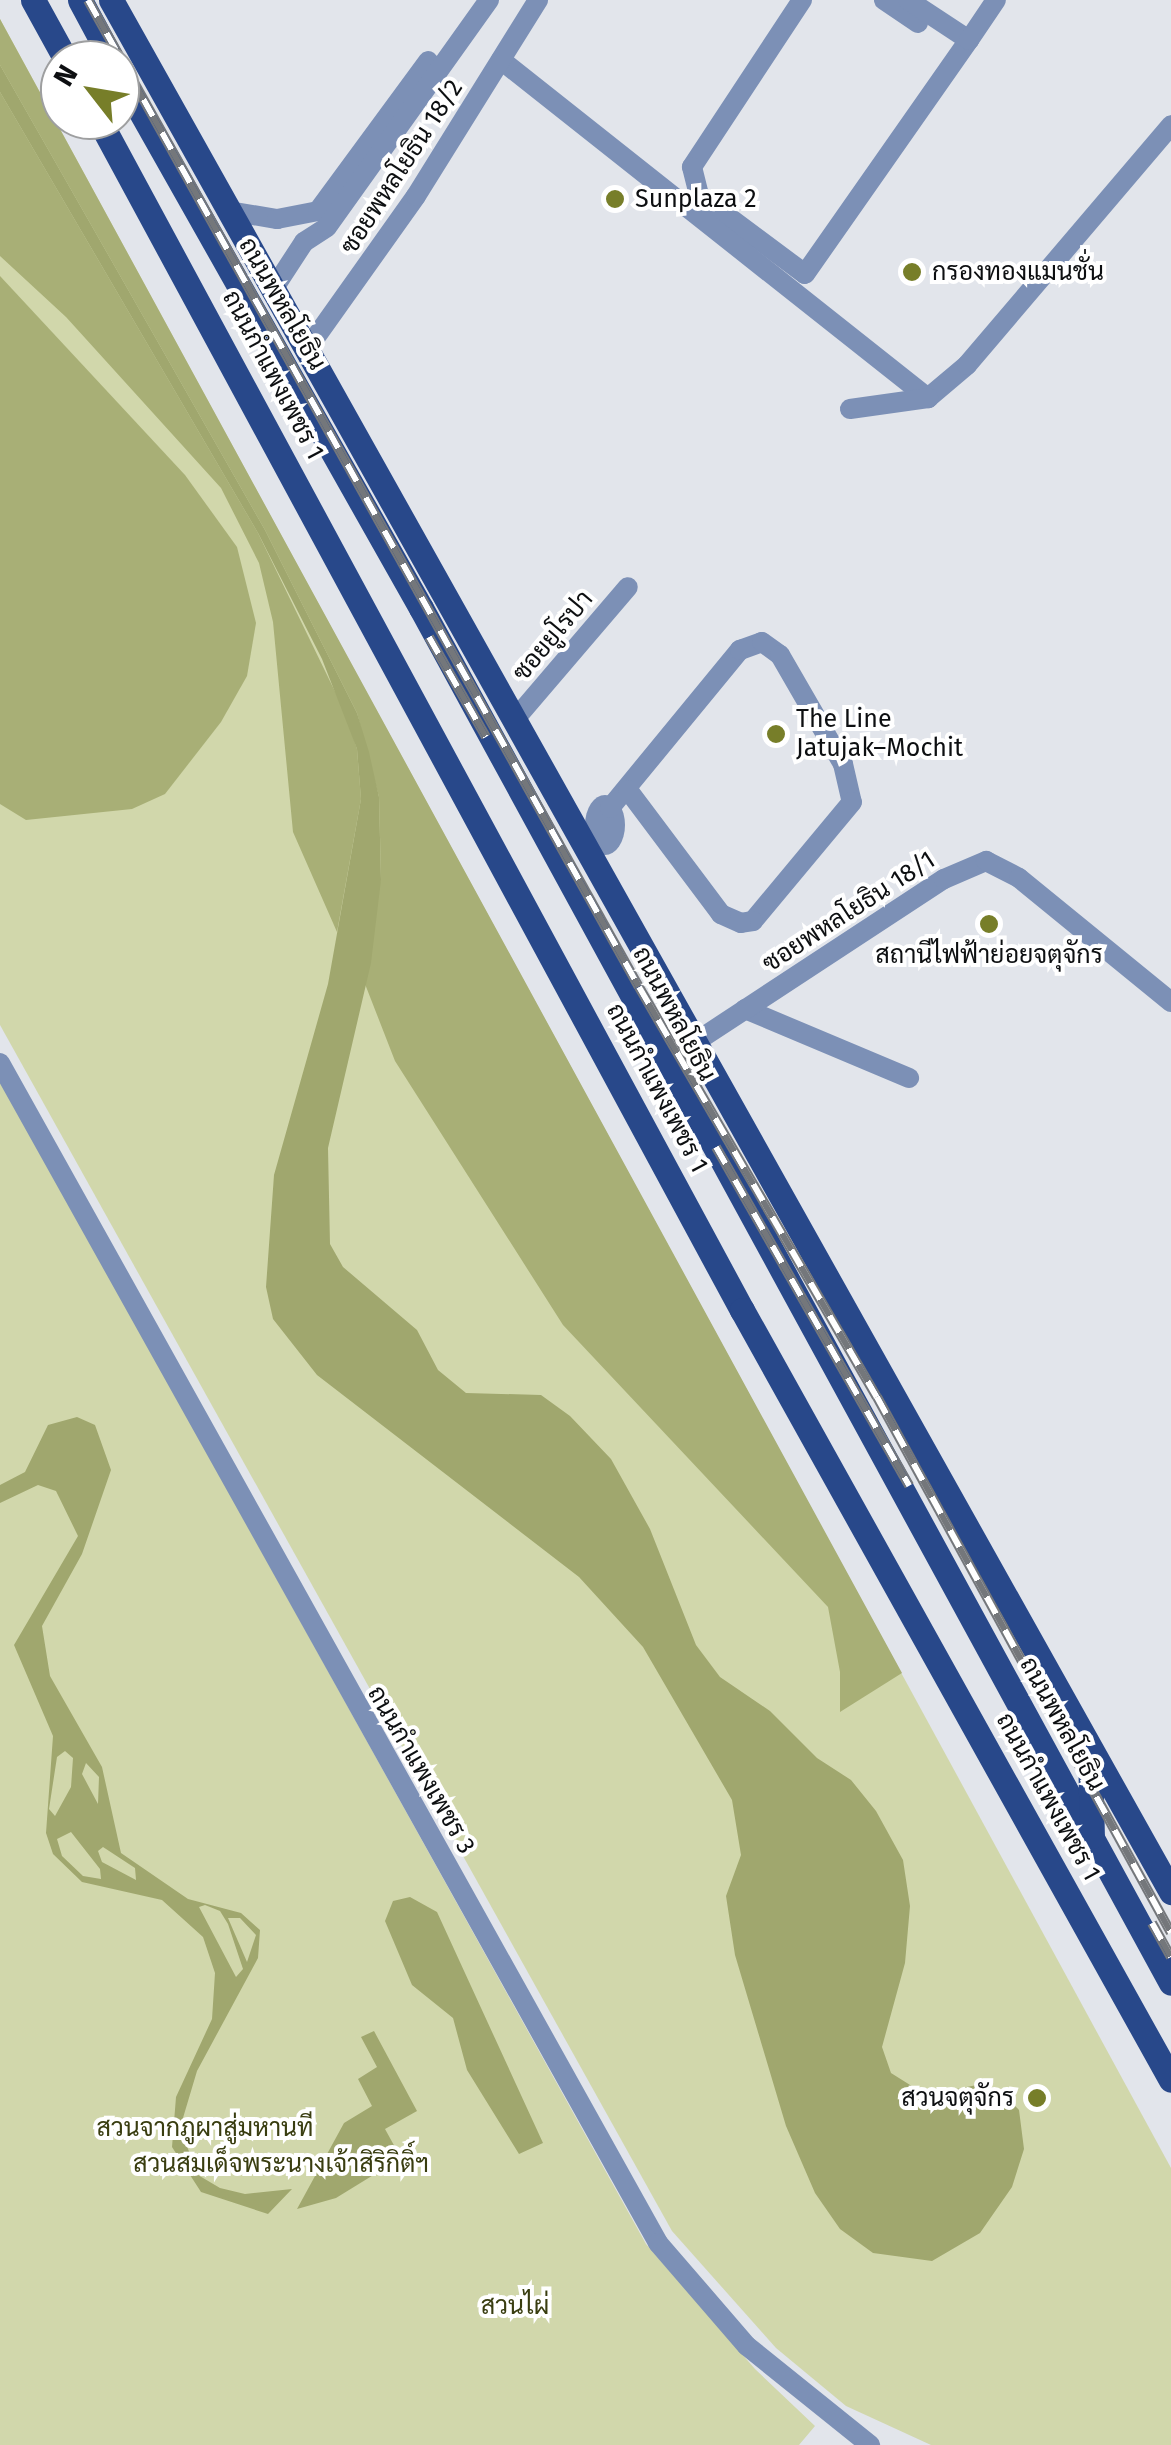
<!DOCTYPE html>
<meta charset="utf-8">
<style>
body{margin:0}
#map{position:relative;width:1171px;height:2445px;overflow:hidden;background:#e2e5eb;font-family:"Fira Sans",Sarabun,sans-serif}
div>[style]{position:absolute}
.green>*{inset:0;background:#d1d7ab}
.forest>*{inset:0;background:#a8af76}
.water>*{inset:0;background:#a0a76e}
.minor>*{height:20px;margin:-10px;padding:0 10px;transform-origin:10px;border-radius:10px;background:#7c90b6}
.minor>.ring{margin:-10px;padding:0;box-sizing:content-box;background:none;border:20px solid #7c90b6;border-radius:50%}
.major>*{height:25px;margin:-12.5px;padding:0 12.5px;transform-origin:12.5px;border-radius:12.5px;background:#28488a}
.rail>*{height:10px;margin-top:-5px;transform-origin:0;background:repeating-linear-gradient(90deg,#fff 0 19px,#74777b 0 38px);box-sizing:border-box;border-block:2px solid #74777b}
.dots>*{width:28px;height:28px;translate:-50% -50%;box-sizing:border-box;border:5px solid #fff;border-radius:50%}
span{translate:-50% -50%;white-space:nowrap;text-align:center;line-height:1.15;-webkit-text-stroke:8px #fff;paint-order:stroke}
.street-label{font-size:25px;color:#0d0f11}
.poi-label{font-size:25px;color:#0d0f11}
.left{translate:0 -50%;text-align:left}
.right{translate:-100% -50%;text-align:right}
.park-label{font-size:25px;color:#393d10}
.north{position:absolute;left:40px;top:40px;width:100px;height:100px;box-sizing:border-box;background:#fff;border:2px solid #9e9fa0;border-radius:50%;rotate:301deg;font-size:28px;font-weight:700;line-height:40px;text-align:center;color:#0d0f11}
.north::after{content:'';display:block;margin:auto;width:35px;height:45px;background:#777e29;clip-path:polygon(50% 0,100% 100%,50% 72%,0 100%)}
</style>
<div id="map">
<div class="green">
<div style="clip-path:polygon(0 19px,1171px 2168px,1171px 2445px,931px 2445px,846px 2406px,776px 2348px,672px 2231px,0 1025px)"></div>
<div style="clip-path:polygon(0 1080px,646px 2244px,755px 2369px,815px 2426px,799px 2445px,0 2445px)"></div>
</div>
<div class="forest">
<div style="clip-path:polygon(0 19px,902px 1673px,840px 1712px,840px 1672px,828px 1607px,563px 1325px,395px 1061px,365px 984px,381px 876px,379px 797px,357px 713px,265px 530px,0 65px)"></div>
<div style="clip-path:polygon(0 92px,258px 533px,345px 712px,357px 749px,361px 799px,337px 932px,293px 832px,273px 622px,259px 563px,221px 488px,66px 317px,0 256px)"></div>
<div style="clip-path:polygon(0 276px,185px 475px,237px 547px,256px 623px,247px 676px,221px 722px,165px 794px,132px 809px,26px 820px,0 804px)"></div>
</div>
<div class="water">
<div style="clip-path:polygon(0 65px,265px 530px,357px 713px,369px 752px,379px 797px,381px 880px,371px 963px,328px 1148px,330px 1244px,343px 1267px,417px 1330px,438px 1370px,466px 1393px,541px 1395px,570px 1416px,611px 1459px,650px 1529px,696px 1645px,720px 1677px,770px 1711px,817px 1758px,851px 1780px,876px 1811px,903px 1860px,910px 1906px,905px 1963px,882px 2047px,891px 2073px,926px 2095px,977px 2085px,998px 2088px,1019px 2110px,1024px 2149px,1012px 2187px,980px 2233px,932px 2261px,873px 2253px,840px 2229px,815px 2193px,786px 2126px,735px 1955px,726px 1896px,741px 1855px,732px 1800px,643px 1647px,579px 1577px,317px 1375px,273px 1319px,266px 1287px,274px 1175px,328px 984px,361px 799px,357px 749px,322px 659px,258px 533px,0 92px)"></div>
<div style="clip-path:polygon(evenodd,77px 1417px,95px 1425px,111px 1470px,82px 1554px,42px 1626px,50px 1676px,102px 1767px,121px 1853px,188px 1899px,241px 1913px,260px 1930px,258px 1958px,197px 2071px,180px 2128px,198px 2175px,220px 2188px,245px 2194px,292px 2189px,268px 2214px,201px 2192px,172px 2147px,176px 2097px,212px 2019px,215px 1973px,203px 1937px,162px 1900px,82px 1882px,53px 1854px,46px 1833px,53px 1736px,14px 1645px,78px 1536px,56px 1491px,38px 1485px,0 1503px,0 1485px,25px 1472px,48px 1425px,77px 1417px,65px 1751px,73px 1758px,71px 1787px,55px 1816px,49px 1809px,57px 1757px,65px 1751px,77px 1417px,86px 1763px,99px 1777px,98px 1804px,82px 1774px,86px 1763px,77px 1417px,71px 1832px,100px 1869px,101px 1879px,83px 1876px,62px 1856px,57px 1839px,71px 1832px,77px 1417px,103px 1847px,135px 1868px,136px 1880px,102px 1862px,98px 1851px,103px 1847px,77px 1417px,205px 1905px,220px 1911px,228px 1924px,243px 1969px,236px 1977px,199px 1907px,205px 1905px,77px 1417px,228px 1918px,240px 1918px,256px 1935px,247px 1962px,228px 1918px)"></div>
<div style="clip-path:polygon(410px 1897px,437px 1912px,543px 2143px,519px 2154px,467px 2070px,453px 2018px,412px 1985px,385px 1921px,393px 1901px)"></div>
<div style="clip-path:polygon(374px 2031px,417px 2111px,385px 2129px,401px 2158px,336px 2198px,297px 2209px,344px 2123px,372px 2106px,358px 2079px,377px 2067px,361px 2037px)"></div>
</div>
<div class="minor">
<div style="left:802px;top:0;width:200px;rotate:123.4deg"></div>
<div style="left:692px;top:167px;width:29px;rotate:76deg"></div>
<div style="left:699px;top:195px;width:132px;rotate:36.7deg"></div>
<div style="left:805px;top:274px;width:286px;rotate:-55deg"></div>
<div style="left:884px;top:0;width:41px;rotate:34.1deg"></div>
<div style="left:908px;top:0;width:73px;rotate:33.3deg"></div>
<div style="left:969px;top:40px;width:48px;rotate:-56deg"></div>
<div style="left:501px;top:60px;width:545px;rotate:38.36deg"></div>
<div style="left:928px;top:398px;width:51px;rotate:-40.2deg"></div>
<div style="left:967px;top:365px;width:315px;rotate:-49.6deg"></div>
<div style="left:229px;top:211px;width:49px;rotate:9.5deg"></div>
<div style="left:277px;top:219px;width:42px;rotate:-11deg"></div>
<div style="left:318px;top:211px;width:186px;rotate:-53.7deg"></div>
<div style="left:274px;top:288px;width:55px;rotate:-56.9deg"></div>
<div style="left:304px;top:242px;width:27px;rotate:-33deg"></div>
<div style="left:327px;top:227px;width:279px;rotate:-54.5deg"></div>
<div style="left:308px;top:348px;width:186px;rotate:-54.6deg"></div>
<div style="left:416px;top:196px;width:231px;rotate:-58.1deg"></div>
<div style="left:850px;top:409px;width:79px;rotate:-8deg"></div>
<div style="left:516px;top:718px;width:172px;rotate:-49.5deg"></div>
<div class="ring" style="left:595px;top:805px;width:-2px;height:-2px"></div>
<div style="left:610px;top:808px;width:205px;rotate:-50.6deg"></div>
<div style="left:740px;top:650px;width:23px;rotate:-20deg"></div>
<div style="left:762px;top:642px;width:22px;rotate:36deg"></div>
<div style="left:780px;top:655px;width:126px;rotate:60deg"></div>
<div style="left:843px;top:764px;width:39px;rotate:77deg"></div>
<div style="left:852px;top:802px;width:155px;rotate:129.8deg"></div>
<div style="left:753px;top:921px;width:12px;rotate:171deg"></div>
<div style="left:741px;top:923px;width:22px;rotate:-156deg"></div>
<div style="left:721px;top:914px;width:155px;rotate:-126.9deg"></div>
<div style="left:745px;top:1009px;width:178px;rotate:22.8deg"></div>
<div style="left:697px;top:1041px;width:295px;rotate:-33.3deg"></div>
<div style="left:944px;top:879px;width:46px;rotate:-23.2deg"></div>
<div style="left:986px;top:861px;width:37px;rotate:27deg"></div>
<div style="left:1019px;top:878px;width:196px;rotate:39.2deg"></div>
<div style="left:0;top:1063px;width:1351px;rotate:60.85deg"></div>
<div style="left:658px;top:2243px;width:136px;rotate:49.2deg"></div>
<div style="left:747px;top:2346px;width:158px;rotate:38.8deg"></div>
</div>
<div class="major">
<div style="left:33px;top:0;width:68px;rotate:61.2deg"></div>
<div style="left:80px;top:0;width:68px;rotate:61.9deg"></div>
<div style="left:111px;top:0;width:2169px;rotate:60.74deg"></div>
<div style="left:120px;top:75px;width:612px;rotate:60.55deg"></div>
<div style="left:421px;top:608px;width:1566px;rotate:61.39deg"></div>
<div style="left:99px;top:120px;width:1353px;rotate:61.62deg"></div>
<div style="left:742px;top:1310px;width:881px;rotate:60.88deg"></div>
<div style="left:1090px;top:1751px;width:85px;rotate:88.7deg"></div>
</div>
<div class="rail">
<div style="left:88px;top:0;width:1130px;rotate:60.83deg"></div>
<div style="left:639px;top:987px;width:474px;rotate:59.9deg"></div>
<div style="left:877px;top:1397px;width:611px;rotate:61.25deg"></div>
<div style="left:429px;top:637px;width:115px;rotate:60.3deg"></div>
<div style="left:716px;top:1147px;width:390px;rotate:60.3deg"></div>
<div style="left:1152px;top:1923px;width:39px;rotate:61deg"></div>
</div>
<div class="dots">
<div style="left:615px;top:199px;background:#777e29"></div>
<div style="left:912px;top:272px;background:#777e29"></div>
<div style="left:776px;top:734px;background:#777e29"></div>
<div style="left:989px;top:924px;background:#777e29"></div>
<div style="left:1037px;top:2098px;background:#777e29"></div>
</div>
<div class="street-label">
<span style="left:402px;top:167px;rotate:-57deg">ซอยพหลโยธิน 18/2</span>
<span style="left:282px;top:304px;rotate:60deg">ถนนพหลโยธิน</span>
<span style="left:273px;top:375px;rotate:62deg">ถนนกำแพงเพชร 1</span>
<span style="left:553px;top:636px;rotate:-50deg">ซอยยูโรปา</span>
<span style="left:849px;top:912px;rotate:-33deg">ซอยพหลโยธิน 18/1</span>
<span style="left:674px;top:1014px;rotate:62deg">ถนนพหลโยธิน</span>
<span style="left:657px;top:1088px;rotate:62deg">ถนนกำแพงเพชร 1</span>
<span style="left:1062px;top:1724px;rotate:61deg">ถนนพหลโยธิน</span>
<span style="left:421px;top:1770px;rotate:60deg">ถนนกำแพงเพชร 3</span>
<span style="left:1048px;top:1797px;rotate:61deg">ถนนกำแพงเพชร 1</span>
</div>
<div class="poi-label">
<span class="left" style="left:635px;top:199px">Sunplaza 2</span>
<span class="left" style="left:932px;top:272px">กรองทองแมนชั่น</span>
<span class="left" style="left:796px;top:734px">The Line<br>Jatujak–Mochit</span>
<span style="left:989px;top:955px">สถานีไฟฟ้าย่อยจตุจักร</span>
<span class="right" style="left:1014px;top:2098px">สวนจตุจักร</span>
</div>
<div class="park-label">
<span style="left:205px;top:2128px">สวนจากภูผาสู่มหานที</span>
<span style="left:281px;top:2164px">สวนสมเด็จพระนางเจ้าสิริกิติ์ฯ</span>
<span style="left:515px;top:2306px">สวนไผ่</span>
</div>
<div class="north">N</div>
</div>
